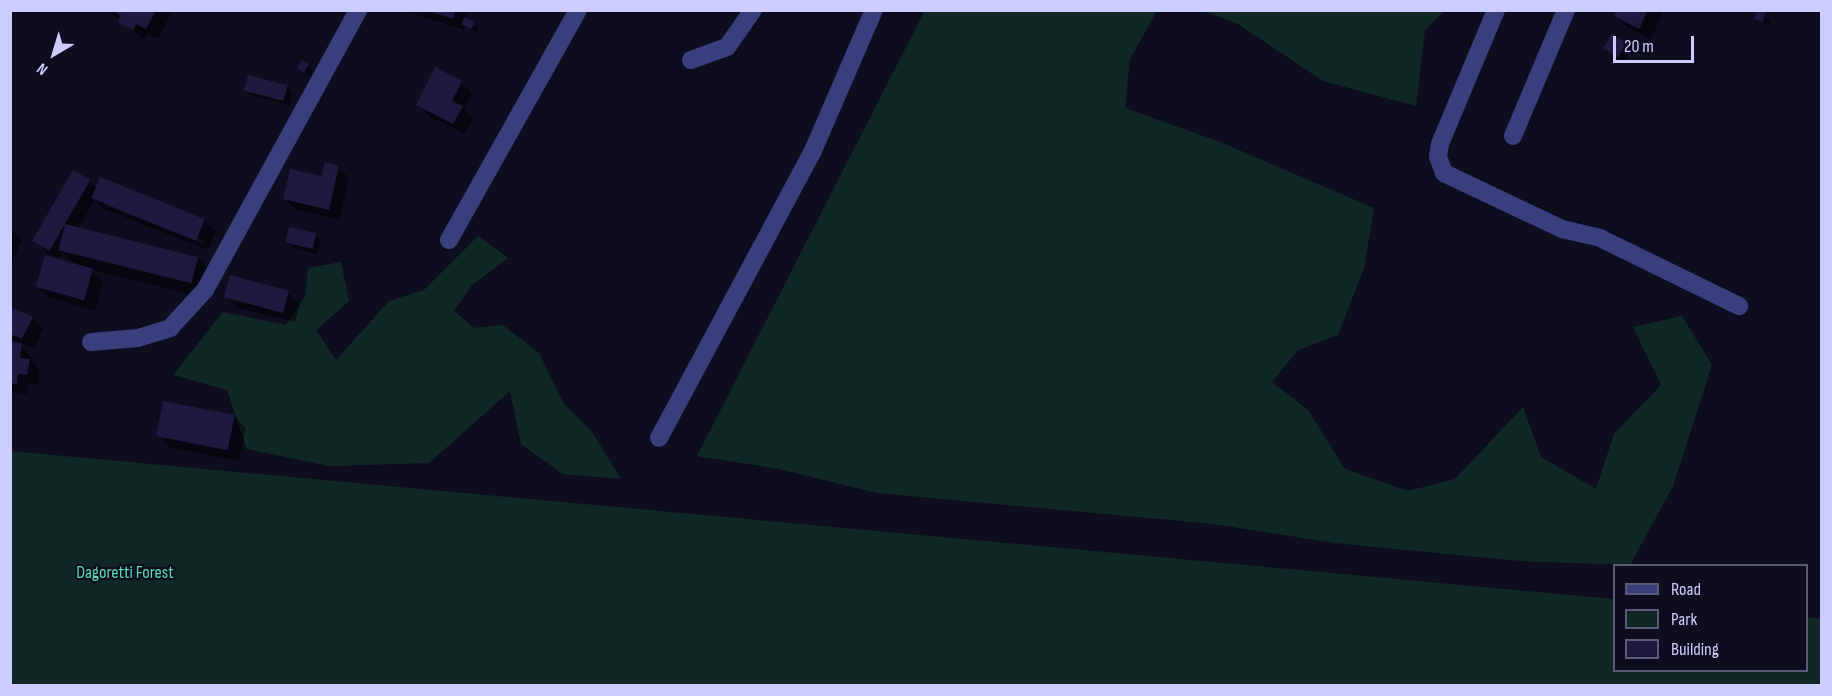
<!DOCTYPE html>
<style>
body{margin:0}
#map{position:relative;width:1832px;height:696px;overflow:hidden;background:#0e0d1f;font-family:"Sofia Sans Condensed",sans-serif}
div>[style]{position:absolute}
.green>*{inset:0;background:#102825}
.shadow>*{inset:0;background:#0007}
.building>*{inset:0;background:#1d193f;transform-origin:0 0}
.street>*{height:18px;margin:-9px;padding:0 9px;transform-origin:9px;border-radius:9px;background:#393e7c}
span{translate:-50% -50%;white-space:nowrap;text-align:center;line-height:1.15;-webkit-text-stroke:4.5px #0e0d1f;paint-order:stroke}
.park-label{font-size:18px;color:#5adbac}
.frame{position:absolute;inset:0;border:12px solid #ccccfe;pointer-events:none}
.legend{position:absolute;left:1613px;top:564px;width:195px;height:108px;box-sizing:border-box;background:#0e0d1f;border:2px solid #5a5978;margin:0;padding:8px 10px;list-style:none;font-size:18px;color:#ccccfe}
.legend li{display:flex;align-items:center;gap:12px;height:30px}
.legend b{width:30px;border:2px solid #5a5978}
.north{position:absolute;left:24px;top:24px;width:60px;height:60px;-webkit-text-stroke:4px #0e0d1f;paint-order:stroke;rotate:218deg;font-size:16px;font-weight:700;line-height:24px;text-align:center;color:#ccccfe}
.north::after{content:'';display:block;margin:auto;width:21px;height:27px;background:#ccccfe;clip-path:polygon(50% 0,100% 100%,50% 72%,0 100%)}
.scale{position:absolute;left:1613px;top:36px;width:81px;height:27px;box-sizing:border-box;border:3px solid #ccccfe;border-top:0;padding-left:8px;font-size:18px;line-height:21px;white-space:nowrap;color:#ccccfe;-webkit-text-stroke:4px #0e0d1f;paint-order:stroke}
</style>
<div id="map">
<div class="green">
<div style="clip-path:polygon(925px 10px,1157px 11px,1130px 59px,1125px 108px,1220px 142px,1374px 208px,1364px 268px,1338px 335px,1298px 350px,1272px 382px,1308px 410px,1345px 469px,1408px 491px,1455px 479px,1523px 407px,1541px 457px,1596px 489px,1614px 434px,1661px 385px,1633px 327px,1682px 316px,1712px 365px,1673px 486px,1630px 565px,1520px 561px,1334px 543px,1214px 524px,877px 493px,779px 469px,697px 456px)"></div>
<div style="clip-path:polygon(1203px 11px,1444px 11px,1425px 30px,1416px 106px,1323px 81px,1238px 24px)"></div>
<div style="clip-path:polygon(478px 236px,508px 258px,472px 285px,454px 311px,474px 328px,503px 325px,539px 353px,564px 404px,592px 432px,621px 479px,563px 474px,521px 444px,510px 391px,429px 463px,329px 466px,247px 449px,227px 390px,173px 375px,223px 312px,286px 325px,305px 296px,308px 268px,341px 262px,349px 301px,316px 330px,336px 360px,389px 301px,424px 290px)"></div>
<div style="clip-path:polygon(10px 451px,1614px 599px,1614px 670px,1806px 670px,1807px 617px,1821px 619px,1821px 685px,11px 685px)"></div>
</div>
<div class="shadow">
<div style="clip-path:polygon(107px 10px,173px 10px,158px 39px,148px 34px,144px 40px)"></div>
<div style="clip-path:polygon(401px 10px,468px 10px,467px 20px,479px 28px,477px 33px,465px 26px,464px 30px)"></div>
<div style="clip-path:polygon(1618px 10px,1664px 10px,1651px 39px,1627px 27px,1616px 16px)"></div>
<div style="clip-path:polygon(1758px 12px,1771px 20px,1769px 26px,1756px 17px)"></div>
<div style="clip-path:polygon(1626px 44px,1631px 49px,1623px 62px,1605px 49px)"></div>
<div style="clip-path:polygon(308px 65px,313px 71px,310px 76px,300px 68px)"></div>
<div style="clip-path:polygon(461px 82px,472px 93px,464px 110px,473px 119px,465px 134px,429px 116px,418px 105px)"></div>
<div style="clip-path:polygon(287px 87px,292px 92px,289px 106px,251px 95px,246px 90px)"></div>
<div style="clip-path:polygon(338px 167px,349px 178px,340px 220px,296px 210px,285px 199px)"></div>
<div style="clip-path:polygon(evenodd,89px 181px,97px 189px,204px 220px,216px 231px,208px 250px,104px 209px,95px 200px,78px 228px,197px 257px,214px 274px,207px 298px,91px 270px,103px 282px,95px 311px,48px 297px,37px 286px,57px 260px,32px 240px,89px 181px,104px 202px,204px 241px,203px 244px,104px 205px,104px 202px,89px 181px,63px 253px,76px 266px,58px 261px,63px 253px)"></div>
<div style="clip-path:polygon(10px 229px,22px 240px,12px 262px,10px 262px)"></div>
<div style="clip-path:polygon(315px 234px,321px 239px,317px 254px,292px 248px,287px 243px)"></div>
<div style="clip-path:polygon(288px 293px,300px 304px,295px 322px,238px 308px,226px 297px)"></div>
<div style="clip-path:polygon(10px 308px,32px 318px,43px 329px,34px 349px,10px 339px)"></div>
<div style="clip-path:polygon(10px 343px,21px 344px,40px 372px,38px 385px,29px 384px,27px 394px,10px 392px)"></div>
<div style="clip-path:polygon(234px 416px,246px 428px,239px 461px,169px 447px,158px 435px)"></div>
</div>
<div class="building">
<div style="clip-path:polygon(111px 10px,156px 10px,146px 29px,136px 24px,133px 30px,117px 22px,121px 16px)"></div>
<div style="clip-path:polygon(425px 10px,456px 10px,453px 19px)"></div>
<div style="clip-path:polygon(1617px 10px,1648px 10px,1639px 29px,1614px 16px)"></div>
<div style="left:1757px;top:10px;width:9px;height:9px;rotate:18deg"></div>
<div style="left:465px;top:17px;width:11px;height:8px;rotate:27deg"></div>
<div style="left:1612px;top:34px;width:17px;height:17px;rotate:31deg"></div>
<div style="left:302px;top:60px;width:8px;height:10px;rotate:30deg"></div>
<div style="clip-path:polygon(435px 67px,462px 81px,452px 101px,463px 106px,453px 124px,416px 105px)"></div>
<div style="left:248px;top:75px;width:41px;height:16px;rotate:15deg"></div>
<div style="clip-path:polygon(325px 162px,339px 166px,329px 210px,283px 199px,290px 169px,322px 176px)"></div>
<div style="left:73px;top:170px;width:20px;height:82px;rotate:30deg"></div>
<div style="left:100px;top:177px;width:113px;height:23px;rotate:22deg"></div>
<div style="left:65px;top:224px;width:137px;height:27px;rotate:14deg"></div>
<div style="left:289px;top:227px;width:28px;height:16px;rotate:13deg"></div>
<div style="left:45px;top:255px;width:50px;height:33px;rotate:16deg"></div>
<div style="left:230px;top:275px;width:61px;height:23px;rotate:15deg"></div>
<div style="clip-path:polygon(10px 307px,33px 317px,22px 339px,10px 334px)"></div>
<div style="clip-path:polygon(10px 342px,22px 343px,20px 358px,30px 359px,27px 375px,18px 374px,17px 384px,10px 383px)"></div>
<div style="left:163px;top:401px;width:73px;height:36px;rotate:11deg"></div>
</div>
<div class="street">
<div style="left:1496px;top:10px;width:145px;rotate:112.7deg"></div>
<div style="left:1440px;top:144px;width:13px;rotate:99deg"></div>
<div style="left:1438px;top:157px;width:17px;rotate:69deg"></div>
<div style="left:1444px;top:173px;width:131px;rotate:25.4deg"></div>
<div style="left:1562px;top:229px;width:39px;rotate:13deg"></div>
<div style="left:1600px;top:238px;width:155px;rotate:26.1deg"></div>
<div style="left:691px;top:60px;width:38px;rotate:-20deg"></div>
<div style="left:727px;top:47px;width:45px;rotate:-54.9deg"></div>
<div style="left:1513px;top:136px;width:137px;rotate:-67.2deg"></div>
<div style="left:449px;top:240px;width:264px;rotate:-60.7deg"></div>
<div style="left:91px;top:342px;width:47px;rotate:-4.9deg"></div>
<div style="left:138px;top:338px;width:34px;rotate:-17deg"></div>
<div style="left:170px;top:328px;width:52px;rotate:-47.4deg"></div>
<div style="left:205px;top:290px;width:319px;rotate:-61.3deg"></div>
<div style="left:659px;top:438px;width:323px;rotate:-61.8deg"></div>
<div style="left:812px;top:153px;width:156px;rotate:-66.6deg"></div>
</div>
<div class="park-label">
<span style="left:125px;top:573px">Dagoretti Forest</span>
</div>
<div class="frame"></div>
<ul class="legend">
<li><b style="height:8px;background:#393e7c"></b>Road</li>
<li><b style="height:16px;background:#102825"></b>Park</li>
<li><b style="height:16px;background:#1d193f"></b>Building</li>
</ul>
<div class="north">N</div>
<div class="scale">20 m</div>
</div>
